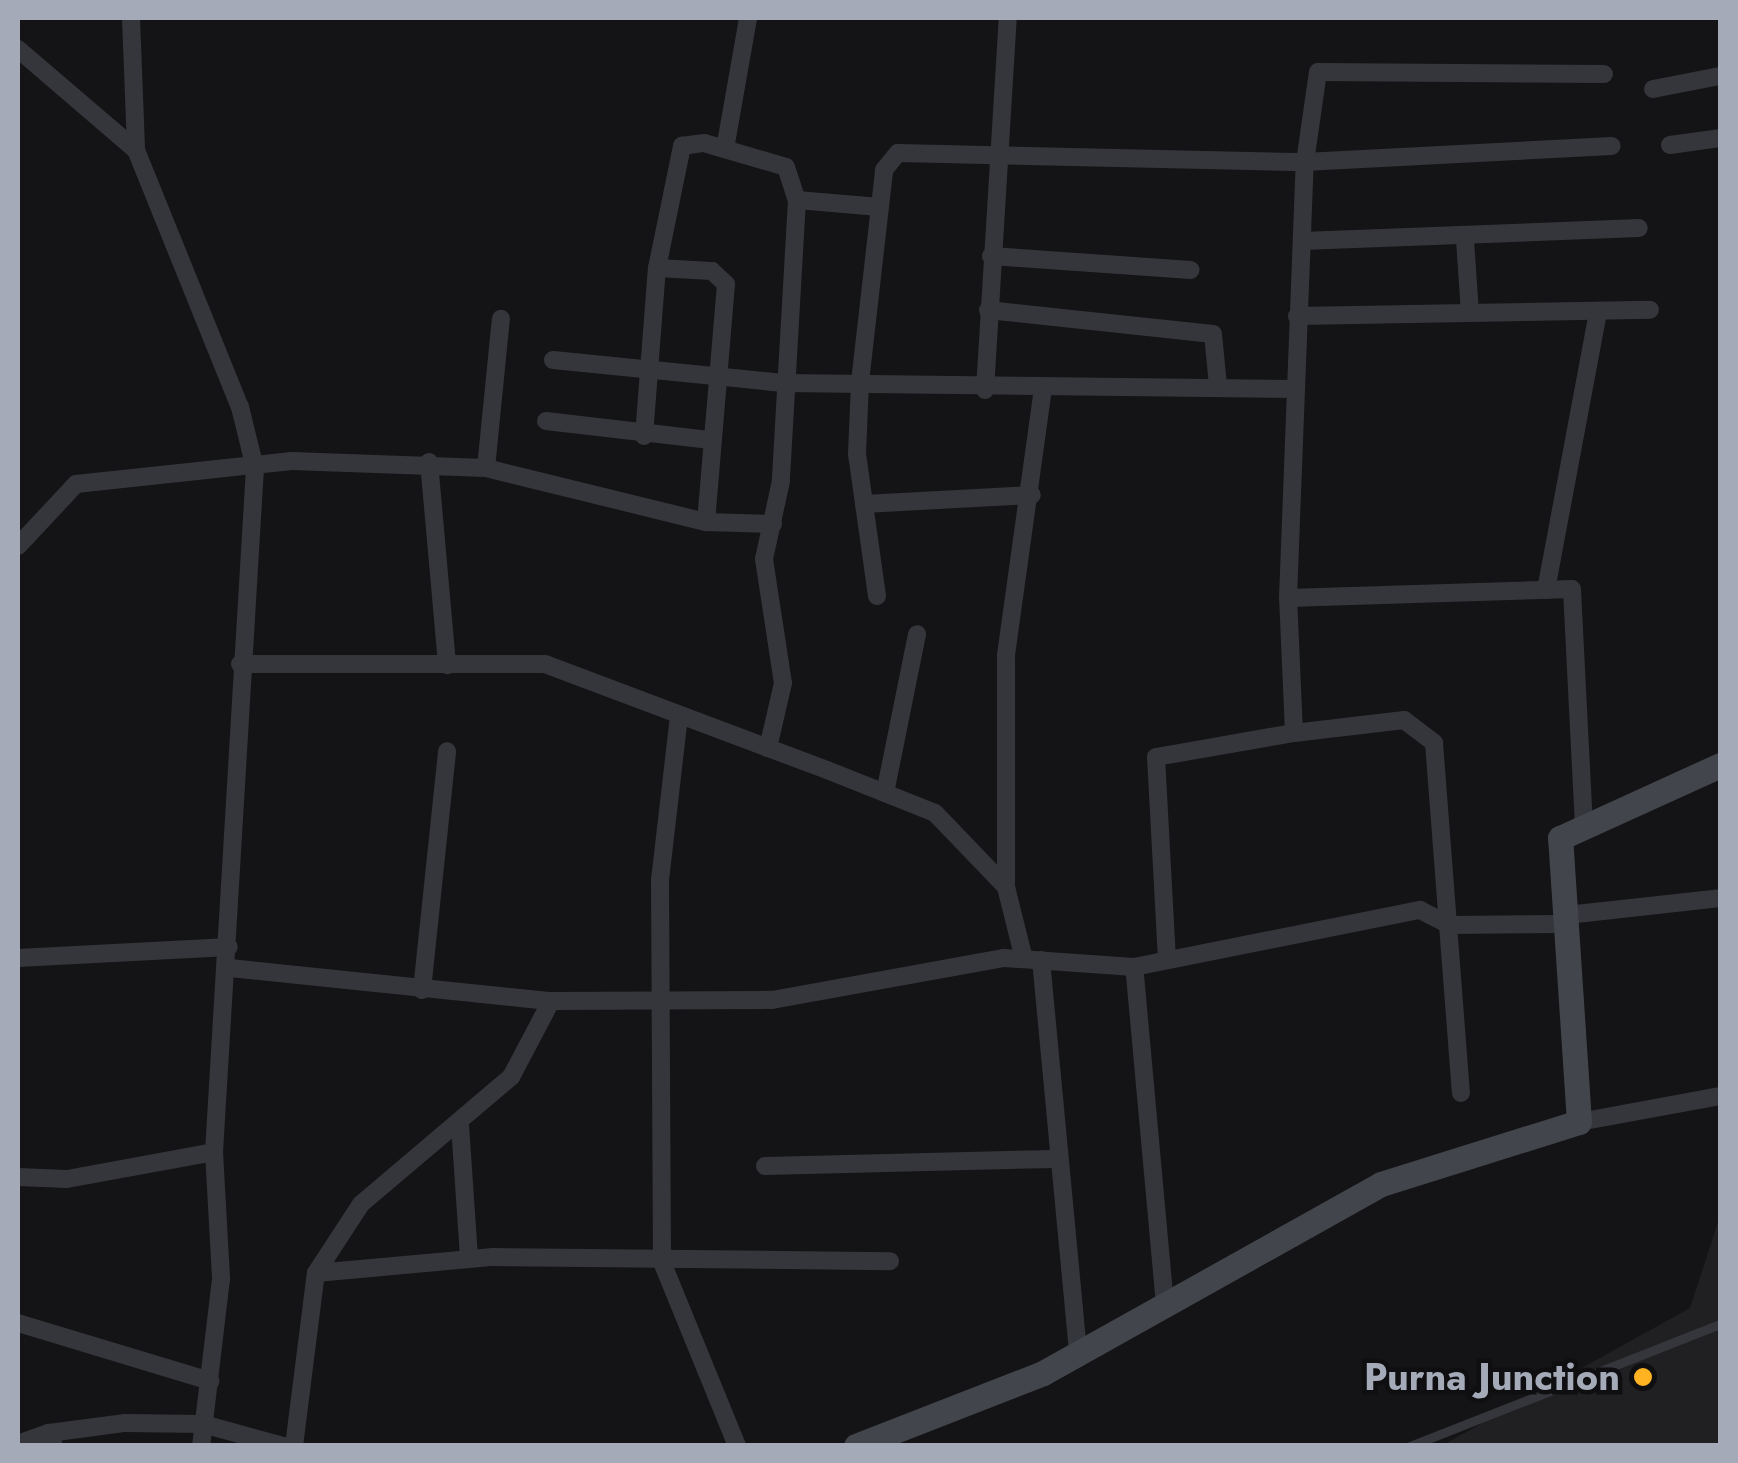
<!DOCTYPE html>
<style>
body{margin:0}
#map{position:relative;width:1738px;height:1463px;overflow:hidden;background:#141416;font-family:Jost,sans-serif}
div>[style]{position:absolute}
.built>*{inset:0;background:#202023}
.lane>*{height:9px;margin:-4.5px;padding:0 4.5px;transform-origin:4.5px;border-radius:4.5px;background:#35363b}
.street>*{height:18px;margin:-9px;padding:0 9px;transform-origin:9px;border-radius:9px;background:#35363b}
.secondary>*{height:25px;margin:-12.5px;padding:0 12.5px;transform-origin:12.5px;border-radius:12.5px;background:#42454b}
.dots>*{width:28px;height:28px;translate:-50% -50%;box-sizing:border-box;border:5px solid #0f0f11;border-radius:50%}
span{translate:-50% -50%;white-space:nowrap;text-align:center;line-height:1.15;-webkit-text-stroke:9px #0f0f11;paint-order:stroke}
.poi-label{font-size:38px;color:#a4aab7;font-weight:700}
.right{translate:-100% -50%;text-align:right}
.frame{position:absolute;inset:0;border:20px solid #a4aab7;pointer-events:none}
</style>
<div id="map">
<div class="built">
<div style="clip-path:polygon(1720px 1216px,1720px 1445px,1441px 1446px,1690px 1308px)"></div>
</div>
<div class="lane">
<div style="left:1410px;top:1446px;width:333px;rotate:-21.5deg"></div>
</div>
<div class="street">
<div style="left:131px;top:18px;width:132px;rotate:87.8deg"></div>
<div style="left:18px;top:49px;width:155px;rotate:40.6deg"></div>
<div style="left:136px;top:150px;width:277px;rotate:68deg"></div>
<div style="left:240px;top:407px;width:63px;rotate:76.2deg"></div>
<div style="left:255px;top:468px;width:685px;rotate:93.43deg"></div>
<div style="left:214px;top:1152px;width:127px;rotate:86.8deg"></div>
<div style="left:221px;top:1279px;width:168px;rotate:96.8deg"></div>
<div style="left:1653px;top:89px;width:68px;rotate:-11deg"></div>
<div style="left:1670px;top:145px;width:50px;rotate:-8deg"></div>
<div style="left:725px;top:149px;width:133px;rotate:-80deg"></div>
<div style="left:797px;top:200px;width:83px;rotate:4.8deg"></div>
<div style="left:1465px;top:240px;width:73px;rotate:86.1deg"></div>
<div style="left:1302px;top:241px;width:337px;rotate:-2.2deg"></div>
<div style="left:991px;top:256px;width:200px;rotate:4deg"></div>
<div style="left:657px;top:268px;width:55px;rotate:3.1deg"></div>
<div style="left:712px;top:271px;width:19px;rotate:43deg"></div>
<div style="left:726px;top:284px;width:239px;rotate:94.8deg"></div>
<div style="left:988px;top:310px;width:226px;rotate:6.1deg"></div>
<div style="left:1213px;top:334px;width:52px;rotate:84.5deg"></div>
<div style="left:1297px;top:316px;width:353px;rotate:-1deg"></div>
<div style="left:553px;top:360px;width:231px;rotate:5.7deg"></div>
<div style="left:783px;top:383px;width:513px;rotate:0.67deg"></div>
<div style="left:985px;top:390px;width:373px;rotate:-86.5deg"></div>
<div style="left:546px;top:421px;width:166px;rotate:6.6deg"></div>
<div style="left:644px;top:436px;width:169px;rotate:-85.6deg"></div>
<div style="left:657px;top:268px;width:125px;rotate:-78.4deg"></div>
<div style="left:682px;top:146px;width:22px;rotate:-8deg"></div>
<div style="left:704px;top:143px;width:85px;rotate:16.3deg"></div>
<div style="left:786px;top:167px;width:35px;rotate:72deg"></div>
<div style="left:797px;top:200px;width:281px;rotate:93.3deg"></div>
<div style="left:781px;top:481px;width:80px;rotate:102.3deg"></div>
<div style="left:764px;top:559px;width:125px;rotate:81.3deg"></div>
<div style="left:783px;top:683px;width:67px;rotate:103deg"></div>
<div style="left:429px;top:462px;width:204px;rotate:84.9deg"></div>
<div style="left:486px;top:468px;width:150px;rotate:-84.3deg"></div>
<div style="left:864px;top:504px;width:168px;rotate:-3.1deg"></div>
<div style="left:18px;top:546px;width:85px;rotate:-46.9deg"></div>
<div style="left:76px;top:484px;width:217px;rotate:-6.1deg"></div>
<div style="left:292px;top:461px;width:194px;rotate:2.1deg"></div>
<div style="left:486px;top:468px;width:227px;rotate:13.8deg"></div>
<div style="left:706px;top:522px;width:67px;rotate:1.7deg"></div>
<div style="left:1546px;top:590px;width:284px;rotate:-79.4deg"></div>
<div style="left:877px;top:596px;width:143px;rotate:-98deg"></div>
<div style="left:857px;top:454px;width:72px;rotate:-87.6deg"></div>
<div style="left:860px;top:382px;width:213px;rotate:-83.5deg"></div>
<div style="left:884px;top:170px;width:22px;rotate:-51deg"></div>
<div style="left:898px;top:153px;width:407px;rotate:1.3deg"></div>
<div style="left:1305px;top:162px;width:307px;rotate:-3deg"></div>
<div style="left:240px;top:664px;width:305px"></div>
<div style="left:545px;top:664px;width:301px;rotate:20.6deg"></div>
<div style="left:827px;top:770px;width:116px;rotate:21.7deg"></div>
<div style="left:935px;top:813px;width:103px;rotate:46.2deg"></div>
<div style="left:1006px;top:887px;width:74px;rotate:76deg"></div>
<div style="left:679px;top:716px;width:165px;rotate:96.6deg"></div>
<div style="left:660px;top:880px;width:382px;rotate:89.7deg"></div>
<div style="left:662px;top:1262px;width:199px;rotate:67.8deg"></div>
<div style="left:1294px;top:733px;width:111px;rotate:-6.7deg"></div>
<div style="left:1404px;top:720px;width:38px;rotate:37deg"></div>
<div style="left:1434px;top:743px;width:351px;rotate:85.6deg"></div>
<div style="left:885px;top:793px;width:162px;rotate:-78.6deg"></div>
<div style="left:1584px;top:827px;width:238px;rotate:-92.9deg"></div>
<div style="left:1572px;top:589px;width:284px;rotate:178.2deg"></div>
<div style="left:1288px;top:598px;width:436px;rotate:-87.8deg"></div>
<div style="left:1305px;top:162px;width:91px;rotate:-81.8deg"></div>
<div style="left:1318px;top:72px;width:286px;rotate:0.4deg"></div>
<div style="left:1006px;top:887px;width:232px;rotate:-90deg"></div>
<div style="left:1006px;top:655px;width:269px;rotate:-82.1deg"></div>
<div style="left:1567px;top:915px;width:154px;rotate:-6.3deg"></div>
<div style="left:18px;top:958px;width:211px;rotate:-3deg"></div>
<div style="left:1041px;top:960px;width:395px;rotate:84.6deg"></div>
<div style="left:1167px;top:960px;width:203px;rotate:-93.1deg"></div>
<div style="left:1156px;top:757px;width:140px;rotate:-9.9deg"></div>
<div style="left:1294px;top:733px;width:135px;rotate:-92.5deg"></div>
<div style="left:230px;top:968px;width:323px;rotate:5.9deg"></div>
<div style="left:551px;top:1001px;width:221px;rotate:-0.3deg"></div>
<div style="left:772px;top:1000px;width:236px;rotate:-10.3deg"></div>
<div style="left:1004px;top:958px;width:130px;rotate:4deg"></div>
<div style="left:422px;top:990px;width:240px;rotate:-84deg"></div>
<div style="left:1579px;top:1122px;width:143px;rotate:-10.4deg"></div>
<div style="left:460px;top:1125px;width:133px;rotate:86.1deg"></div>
<div style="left:765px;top:1166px;width:291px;rotate:-1.4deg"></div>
<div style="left:18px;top:1177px;width:49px;rotate:2.3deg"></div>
<div style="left:67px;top:1179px;width:149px;rotate:-10.4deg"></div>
<div style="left:316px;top:1273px;width:178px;rotate:-5.2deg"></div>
<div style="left:493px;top:1257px;width:397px;rotate:0.6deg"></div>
<div style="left:1165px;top:1305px;width:339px;rotate:-95.2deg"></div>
<div style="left:1134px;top:967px;width:292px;rotate:-11.3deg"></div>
<div style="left:1420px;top:910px;width:33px;rotate:27deg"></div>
<div style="left:1449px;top:925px;width:117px;rotate:-0.5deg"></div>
<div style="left:18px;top:1323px;width:201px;rotate:16.8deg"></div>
<div style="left:18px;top:1444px;width:33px;rotate:-20deg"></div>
<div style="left:54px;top:1446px;width:14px;rotate:-111deg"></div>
<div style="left:49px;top:1433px;width:77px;rotate:-7.5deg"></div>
<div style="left:125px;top:1423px;width:78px;rotate:0.7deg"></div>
<div style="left:203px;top:1424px;width:83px;rotate:15.4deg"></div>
<div style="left:294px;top:1446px;width:174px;rotate:-82.8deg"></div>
<div style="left:316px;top:1273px;width:82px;rotate:-56.9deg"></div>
<div style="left:361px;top:1204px;width:197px;rotate:-40.3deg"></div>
<div style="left:511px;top:1077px;width:86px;rotate:-62.2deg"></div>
</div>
<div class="secondary">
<div style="left:856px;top:1446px;width:201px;rotate:-21.3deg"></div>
<div style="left:1043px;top:1373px;width:387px;rotate:-29.2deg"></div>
<div style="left:1381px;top:1184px;width:207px;rotate:-17.4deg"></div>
<div style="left:1579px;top:1122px;width:285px;rotate:-93.8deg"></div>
<div style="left:1560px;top:838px;width:176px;rotate:-24.5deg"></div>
</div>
<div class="dots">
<div style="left:1643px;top:1377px;background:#ffb323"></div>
</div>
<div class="poi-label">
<span class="right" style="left:1620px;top:1377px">Purna Junction</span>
</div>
<div class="frame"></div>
</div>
